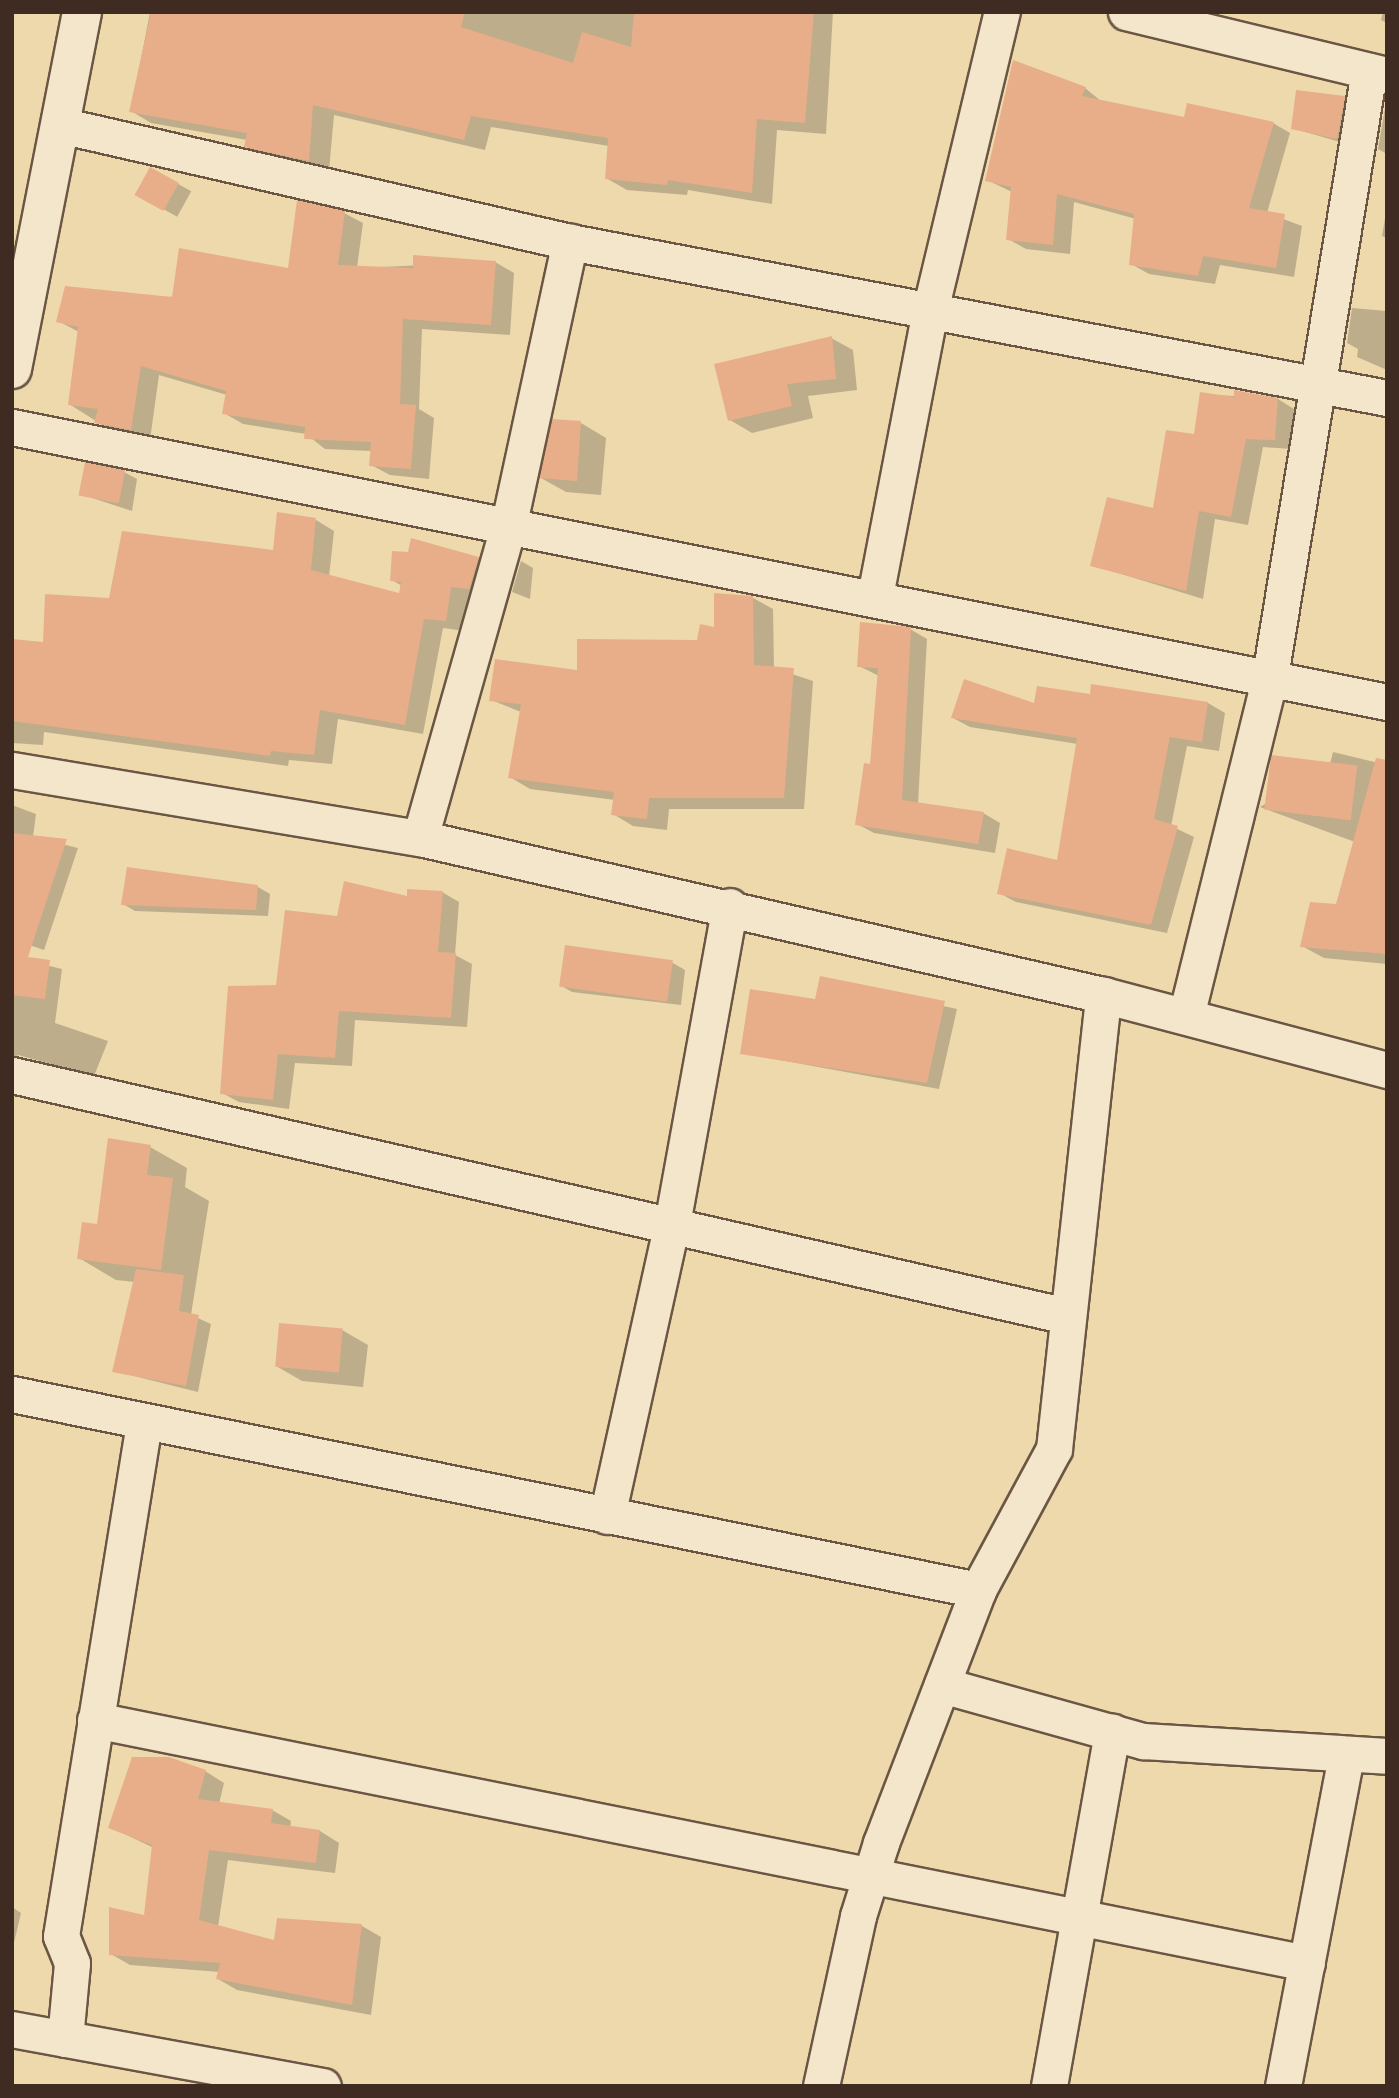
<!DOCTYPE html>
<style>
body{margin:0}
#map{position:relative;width:1399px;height:2098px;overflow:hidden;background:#eed9ad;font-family:"Gentium Book Plus",serif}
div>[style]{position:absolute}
.shadow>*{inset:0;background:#0003;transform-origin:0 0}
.building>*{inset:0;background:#e8ae8a;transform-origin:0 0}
.roads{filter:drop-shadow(2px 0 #6b5644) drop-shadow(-2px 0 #6b5644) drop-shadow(0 2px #6b5644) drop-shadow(0 -2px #6b5644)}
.street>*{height:35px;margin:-17.5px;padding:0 17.5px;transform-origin:17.5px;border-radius:17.5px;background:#f4e6ca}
.secondary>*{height:38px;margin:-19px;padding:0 19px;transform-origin:19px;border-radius:19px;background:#f4e6ca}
span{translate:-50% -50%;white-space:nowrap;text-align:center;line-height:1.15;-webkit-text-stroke:5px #f4e6ca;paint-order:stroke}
.frame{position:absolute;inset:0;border:14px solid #3f2b21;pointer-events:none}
</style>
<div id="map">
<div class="shadow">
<div style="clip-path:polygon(150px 12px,833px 12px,826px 134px,777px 130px,772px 204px,688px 190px,687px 195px,627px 190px,606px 178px,609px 146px,491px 127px,485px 150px,334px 115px,329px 171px,267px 158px,246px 146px,247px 140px,151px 123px,131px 111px)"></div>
<div style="clip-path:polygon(1383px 12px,1387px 12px,1387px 23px,1381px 20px)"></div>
<div style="clip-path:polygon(1085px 88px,1101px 101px,1186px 119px,1273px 123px,1290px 133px,1267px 213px,1302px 226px,1294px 277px,1220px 265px,1215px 284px,1149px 274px,1131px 264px,1136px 219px,1074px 202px,1070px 254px,1026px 249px,1008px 239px,1012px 192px,987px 180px)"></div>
<div style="clip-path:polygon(1344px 98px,1356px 105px,1350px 145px,1292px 128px)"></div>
<div style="clip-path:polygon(1386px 102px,1387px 102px,1387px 154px,1378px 149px)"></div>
<div style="left:151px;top:169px;width:46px;height:29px;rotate:29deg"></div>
<div style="clip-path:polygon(1387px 206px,1387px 238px,1382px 236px)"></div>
<div style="clip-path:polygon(344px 213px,363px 223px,357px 268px,495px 262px,514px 273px,510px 335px,422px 329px,419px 409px,434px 418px,429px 479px,390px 475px,371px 465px,372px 451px,325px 449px,306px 434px,243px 424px,224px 413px,227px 395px,159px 375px,150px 440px,115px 433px,69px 404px,79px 332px,58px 321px,290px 271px)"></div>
<div style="clip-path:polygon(1352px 308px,1387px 311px,1387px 370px,1357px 357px,1358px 349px,1347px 343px)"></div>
<div style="clip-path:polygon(831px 338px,853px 350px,857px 390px,808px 396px,813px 418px,752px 433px,730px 420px)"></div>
<div style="clip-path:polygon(1202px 394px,1278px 399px,1294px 409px,1291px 449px,1263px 447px,1248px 525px,1215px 519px,1203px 599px,1092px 565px,1154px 510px,1196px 436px)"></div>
<div style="clip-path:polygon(581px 423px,606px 438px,601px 495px,566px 492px,541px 478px)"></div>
<div style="clip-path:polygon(124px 472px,137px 479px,132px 511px,80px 494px)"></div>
<div style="clip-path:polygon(316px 520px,334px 531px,329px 577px,400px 596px,402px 586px,392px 580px,478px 558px,496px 569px,488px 598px,469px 597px,465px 631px,443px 628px,423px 734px,338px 719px,332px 764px,289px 760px,288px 766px,44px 732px,43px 745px,12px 743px,12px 641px,45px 644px,111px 600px,275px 552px)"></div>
<div style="clip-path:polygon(521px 561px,533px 568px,530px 599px,512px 592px)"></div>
<div style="clip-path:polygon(753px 598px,773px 609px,774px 668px,813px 681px,804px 809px,669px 809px,667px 830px,633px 826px,613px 814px,615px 800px,530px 789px,510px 777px,521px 712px,491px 700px,699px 642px)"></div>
<div style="clip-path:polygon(910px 629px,927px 639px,918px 804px,983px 813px,1000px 823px,995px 853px,874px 833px,857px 824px,871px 766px,879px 676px,859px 666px)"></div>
<div style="clip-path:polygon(1092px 686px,1208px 703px,1225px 713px,1219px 751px,1187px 746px,1171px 826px,1194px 837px,1167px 933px,1016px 902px,999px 893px,1059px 862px,1078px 744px,970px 727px,953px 718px,1091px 696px)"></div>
<div style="clip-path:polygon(1333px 752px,1387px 765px,1387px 964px,1324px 958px,1302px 946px,1337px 906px,1355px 842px,1260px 807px,1330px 764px)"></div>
<div style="clip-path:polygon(12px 805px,36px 814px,33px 837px,78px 848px,44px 950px,12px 939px)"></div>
<div style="clip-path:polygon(258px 887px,270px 894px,268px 916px,135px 911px,123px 904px)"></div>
<div style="clip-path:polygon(442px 892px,459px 902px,455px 955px,472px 964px,467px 1027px,355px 1020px,352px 1066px,295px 1063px,289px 1109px,239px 1102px,222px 1093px,277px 987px,338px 917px)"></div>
<div style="clip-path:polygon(566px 947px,673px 963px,685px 970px,681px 1005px,572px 992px,560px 985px)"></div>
<div style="clip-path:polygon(12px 957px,62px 969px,55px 1023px,108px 1041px,94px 1076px,18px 1055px,12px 1059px)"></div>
<div style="clip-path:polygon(821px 979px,957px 1009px,939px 1089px,742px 1053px,816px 1001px)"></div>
<div style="clip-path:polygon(150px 1147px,187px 1168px,185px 1187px,209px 1201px,191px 1315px,211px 1324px,198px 1392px,114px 1371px,135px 1282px,116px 1280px,79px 1258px)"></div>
<div style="clip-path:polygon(342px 1330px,368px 1345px,363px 1387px,302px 1381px,276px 1366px)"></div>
<div style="clip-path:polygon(205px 1771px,224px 1783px,219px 1804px,272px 1810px,291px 1821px,290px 1828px,320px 1831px,339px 1843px,335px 1873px,228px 1860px,218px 1927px,276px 1942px,279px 1920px,362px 1926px,381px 1937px,371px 2015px,237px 1990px,218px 1979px,220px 1972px,130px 1965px,111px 1954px,145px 1917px,154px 1848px,110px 1827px)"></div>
<div style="clip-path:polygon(12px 1907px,21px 1913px,12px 1951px)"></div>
<div style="clip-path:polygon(106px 2084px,138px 2086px,106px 2086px)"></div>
</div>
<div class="building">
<div style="clip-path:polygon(151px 12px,465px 12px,461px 27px,573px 63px,582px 32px,631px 47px,634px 12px,814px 12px,805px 123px,757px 119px,752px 193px,668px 180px,667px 185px,605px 179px,608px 138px,471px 116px,464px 140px,313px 105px,309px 161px,244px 147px,247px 133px,129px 112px)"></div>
<div style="clip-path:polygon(1013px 60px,1086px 87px,1082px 96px,1184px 117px,1187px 103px,1274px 122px,1249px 208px,1285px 214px,1276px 268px,1203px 256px,1198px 276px,1129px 265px,1134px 214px,1057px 194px,1053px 245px,1006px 240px,1011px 187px,985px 181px)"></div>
<div style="clip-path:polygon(1296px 90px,1345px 96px,1337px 139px,1291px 129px)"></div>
<div style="left:150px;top:167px;width:33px;height:32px;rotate:29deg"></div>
<div style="clip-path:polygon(297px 200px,345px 211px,338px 265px,413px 268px,413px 255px,496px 261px,491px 325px,403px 319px,400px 404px,416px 405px,411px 469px,369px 466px,371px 442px,304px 439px,305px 427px,222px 414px,226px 391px,141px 366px,131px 430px,94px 423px,98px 409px,68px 405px,78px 327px,56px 322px,65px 286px,172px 297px,179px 248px,288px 268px)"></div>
<div style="clip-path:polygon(832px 336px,836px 379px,787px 384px,792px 406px,728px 421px,714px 364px)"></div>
<div style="clip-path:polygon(1234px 390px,1278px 398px,1275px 440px,1246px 439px,1231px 517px,1199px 511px,1186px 591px,1090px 566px,1107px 497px,1153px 508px,1166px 430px,1194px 434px,1200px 392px,1234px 397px)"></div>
<div style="clip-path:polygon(552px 419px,581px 421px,577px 481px,539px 478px)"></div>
<div style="left:85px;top:462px;width:41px;height:34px;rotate:11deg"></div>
<div style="clip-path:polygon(277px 512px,316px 518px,311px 570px,399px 593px,401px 582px,390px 581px,392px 551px,408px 552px,411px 538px,479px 557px,469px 589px,451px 587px,446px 621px,424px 619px,405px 725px,320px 710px,314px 755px,271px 751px,270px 756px,12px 721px,12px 639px,43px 642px,45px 594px,109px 598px,122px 531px,273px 550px)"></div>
<div style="clip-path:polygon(714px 593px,753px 596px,754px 665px,794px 668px,784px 798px,649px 798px,647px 819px,611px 815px,614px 792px,508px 778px,521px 704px,489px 701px,495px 659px,577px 670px,577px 639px,697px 640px,700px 624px,714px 627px)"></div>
<div style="clip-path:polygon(860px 622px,911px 627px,902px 800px,984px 812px,978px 844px,855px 825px,864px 763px,870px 764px,878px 668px,857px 667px)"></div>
<div style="clip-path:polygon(964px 679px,1034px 703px,1037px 686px,1090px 694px,1091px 684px,1208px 702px,1202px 742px,1170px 737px,1154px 819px,1178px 826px,1151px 925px,997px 894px,1007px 848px,1057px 860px,1077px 738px,951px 718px)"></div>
<div style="left:1271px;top:755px;width:87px;height:55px;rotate:7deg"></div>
<div style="clip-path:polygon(1376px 758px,1387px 760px,1387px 954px,1300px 947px,1310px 902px,1336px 904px)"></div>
<div style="clip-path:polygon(12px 833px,67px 839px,28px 957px,50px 960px,45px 999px,12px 995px)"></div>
<div style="clip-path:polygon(127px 867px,258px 885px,256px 910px,121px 905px)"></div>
<div style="clip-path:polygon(344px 881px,407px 896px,407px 889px,443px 891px,438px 952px,456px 953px,451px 1018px,339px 1011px,335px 1058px,278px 1054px,273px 1100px,220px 1094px,228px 986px,276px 985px,285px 910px,337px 916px)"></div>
<div style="left:565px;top:945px;width:109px;height:42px;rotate:8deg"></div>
<div style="clip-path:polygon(820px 976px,945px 1001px,927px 1083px,740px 1054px,750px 989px,815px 999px)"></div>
<div style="clip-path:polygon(108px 1138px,151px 1145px,147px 1175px,173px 1178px,161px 1270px,77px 1259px,82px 1222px,97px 1224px)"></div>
<div style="clip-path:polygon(136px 1269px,184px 1275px,179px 1311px,199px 1315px,186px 1386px,112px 1372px)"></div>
<div style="left:279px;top:1323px;width:64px;height:44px;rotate:5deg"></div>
<div style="clip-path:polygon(132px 1757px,169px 1757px,206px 1770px,198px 1799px,273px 1809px,271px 1823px,320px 1830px,316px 1863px,209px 1850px,199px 1920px,274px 1940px,277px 1918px,362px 1924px,352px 2005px,216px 1979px,220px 1963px,109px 1955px,109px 1907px,144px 1915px,152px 1845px,108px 1828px)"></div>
</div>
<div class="roads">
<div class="street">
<div style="left:1126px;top:12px;width:268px;rotate:13.6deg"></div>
<div style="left:60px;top:125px;width:523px;rotate:12.92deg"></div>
<div style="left:570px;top:242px;width:832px;rotate:10.81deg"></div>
<div style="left:12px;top:427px;width:1402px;rotate:11.31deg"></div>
<div style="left:875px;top:596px;width:286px;rotate:-79.1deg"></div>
<div style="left:929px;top:315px;width:312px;rotate:-76.5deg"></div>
<div style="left:12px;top:770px;width:414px;rotate:9.5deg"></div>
<div style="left:420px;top:838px;width:701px;rotate:12.95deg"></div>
<div style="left:1103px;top:995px;width:294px;rotate:14.8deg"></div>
<div style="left:420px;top:838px;width:327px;rotate:-74.2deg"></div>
<div style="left:509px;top:523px;width:288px;rotate:-77.8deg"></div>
<div style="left:1186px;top:1016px;width:350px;rotate:-76.1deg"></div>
<div style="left:1270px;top:676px;width:613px;rotate:-80.71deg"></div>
<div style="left:12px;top:1075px;width:1082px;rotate:12.87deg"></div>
<div style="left:12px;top:1394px;width:986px;rotate:11.47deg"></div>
<div style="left:607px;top:1516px;width:299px;rotate:-77.5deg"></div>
<div style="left:672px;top:1224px;width:323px;rotate:-79.7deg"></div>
<div style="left:942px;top:1685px;width:209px;rotate:15.6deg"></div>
<div style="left:1143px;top:1741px;width:244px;rotate:3.5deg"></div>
<div style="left:95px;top:1720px;width:1236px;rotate:11.34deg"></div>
<div style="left:12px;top:2029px;width:316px;rotate:10.4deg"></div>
<div style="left:65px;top:2039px;width:76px;rotate:-84.7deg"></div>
<div style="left:72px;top:1963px;width:29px;rotate:-112deg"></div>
<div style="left:61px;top:1936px;width:520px;rotate:-80.81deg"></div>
<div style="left:821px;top:2086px;width:174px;rotate:-77.7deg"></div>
<div style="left:858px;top:1916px;width:77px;rotate:-72.5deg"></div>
<div style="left:881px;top:1843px;width:271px;rotate:-69deg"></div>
<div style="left:978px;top:1590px;width:160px;rotate:-61.7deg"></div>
<div style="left:1054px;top:1449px;width:457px;rotate:-83.8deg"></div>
<div style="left:1049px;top:2086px;width:360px;rotate:-79.9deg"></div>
<div style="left:1283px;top:2086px;width:336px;rotate:-79.2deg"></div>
</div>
<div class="secondary">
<div style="left:12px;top:369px;width:364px;rotate:-78.9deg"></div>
</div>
</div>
<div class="frame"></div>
</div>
